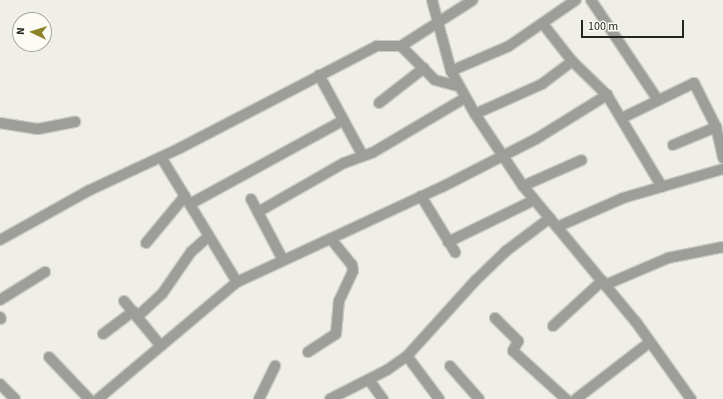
<!DOCTYPE html>
<style>
body{margin:0}
#map{position:relative;width:723px;height:399px;overflow:hidden;background:#efefe7;font-family:"Source Sans 3",sans-serif}
div>[style]{position:absolute}
.roads{filter:drop-shadow(1px 0 #cacac3) drop-shadow(-1px 0 #cacac3) drop-shadow(0 1px #cacac3) drop-shadow(0 -1px #cacac3)}
.minor>*{height:10px;margin:-5px;padding:0 5px;transform-origin:5px;border-radius:5px;background:#9d9d99}
span{translate:-50% -50%;white-space:nowrap;text-align:center;line-height:1.15;-webkit-text-stroke:3px #fcfcf4;paint-order:stroke}
.north{position:absolute;left:12px;top:12px;width:40px;height:40px;box-sizing:border-box;background:#fcfcf4;border:1px solid #a6a6a0;border-radius:50%;rotate:274deg;font-size:11px;font-weight:700;line-height:16px;text-align:center;color:#242421}
.north::after{content:'';display:block;margin:auto;width:14px;height:18px;background:#8b822a;clip-path:polygon(50% 0,100% 100%,50% 72%,0 100%)}
.scale{position:absolute;left:581px;top:20px;width:103px;height:18px;box-sizing:border-box;border:2px solid #242421;border-top:0;padding-left:5px;font-size:12px;line-height:14px;white-space:nowrap;color:#242421;-webkit-text-stroke:3px #fcfcf4;paint-order:stroke}
</style>
<div id="map">
<div class="roads">
<div class="minor">
<div style="left:432px;top:0;width:73px;rotate:75deg"></div>
<div style="left:451px;top:71px;width:49px;rotate:60.8deg"></div>
<div style="left:475px;top:114px;width:87px;rotate:56.3deg"></div>
<div style="left:523px;top:186px;width:177px;rotate:50.3deg"></div>
<div style="left:636px;top:322px;width:95px;rotate:54.5deg"></div>
<div style="left:591px;top:0;width:120px;rotate:56.2deg"></div>
<div style="left:543px;top:24px;width:47px;rotate:51.9deg"></div>
<div style="left:572px;top:61px;width:49px;rotate:44.2deg"></div>
<div style="left:607px;top:95px;width:107px;rotate:59.1deg"></div>
<div style="left:401px;top:46px;width:48px;rotate:45deg"></div>
<div style="left:435px;top:80px;width:23px;rotate:15deg"></div>
<div style="left:451px;top:71px;width:63px;rotate:-23.3deg"></div>
<div style="left:509px;top:46px;width:81px;rotate:-34.5deg"></div>
<div style="left:319px;top:75px;width:92px;rotate:61.5deg"></div>
<div style="left:379px;top:103px;width:57px;rotate:-37.9deg"></div>
<div style="left:475px;top:114px;width:73px;rotate:-24.1deg"></div>
<div style="left:542px;top:84px;width:38px;rotate:-37deg"></div>
<div style="left:622px;top:118px;width:80px;rotate:-25.9deg"></div>
<div style="left:694px;top:83px;width:49px;rotate:63.4deg"></div>
<div style="left:716px;top:127px;width:32px;rotate:77deg"></div>
<div style="left:0;top:123px;width:38px;rotate:9deg"></div>
<div style="left:38px;top:129px;width:38px;rotate:-11deg"></div>
<div style="left:673px;top:145px;width:47px;rotate:-22.7deg"></div>
<div style="left:161px;top:157px;width:146px;rotate:58.7deg"></div>
<div style="left:523px;top:186px;width:64px;rotate:-23.8deg"></div>
<div style="left:421px;top:196px;width:66px;rotate:58.7deg"></div>
<div style="left:251px;top:199px;width:69px;rotate:62.3deg"></div>
<div style="left:190px;top:204px;width:175px;rotate:-28.6deg"></div>
<div style="left:258px;top:212px;width:99px;rotate:-29.7deg"></div>
<div style="left:344px;top:163px;width:30px;rotate:-20deg"></div>
<div style="left:372px;top:153px;width:108px;rotate:-30.6deg"></div>
<div style="left:557px;top:227px;width:72px;rotate:-23.7deg"></div>
<div style="left:623px;top:198px;width:104px;rotate:-16.2deg"></div>
<div style="left:0;top:240px;width:103px;rotate:-29.1deg"></div>
<div style="left:90px;top:190px;width:99px;rotate:-25deg"></div>
<div style="left:180px;top:148px;width:222px;rotate:-27.4deg"></div>
<div style="left:377px;top:46px;width:24px"></div>
<div style="left:401px;top:46px;width:85px;rotate:-32.6deg"></div>
<div style="left:448px;top:242px;width:96px;rotate:-26deg"></div>
<div style="left:146px;top:243px;width:61px;rotate:-50.3deg"></div>
<div style="left:605px;top:285px;width:69px;rotate:-23.2deg"></div>
<div style="left:668px;top:258px;width:56px;rotate:-11.3deg"></div>
<div style="left:0;top:300px;width:53px;rotate:-31.9deg"></div>
<div style="left:124px;top:301px;width:58px;rotate:50.6deg"></div>
<div style="left:0;top:317px;width:2px;rotate:63deg"></div>
<div style="left:137px;top:317px;width:34px;rotate:-43deg"></div>
<div style="left:162px;top:294px;width:51px;rotate:-55.4deg"></div>
<div style="left:191px;top:252px;width:24px;rotate:-42deg"></div>
<div style="left:495px;top:318px;width:33px;rotate:45deg"></div>
<div style="left:518px;top:341px;width:11px;rotate:117deg"></div>
<div style="left:513px;top:351px;width:72px;rotate:42.2deg"></div>
<div style="left:553px;top:326px;width:67px;rotate:-42.6deg"></div>
<div style="left:103px;top:334px;width:38px;rotate:-37deg"></div>
<div style="left:308px;top:352px;width:33px;rotate:-33deg"></div>
<div style="left:336px;top:334px;width:33px;rotate:-85deg"></div>
<div style="left:339px;top:301px;width:33px;rotate:-65deg"></div>
<div style="left:353px;top:271px;width:6px;rotate:-99deg"></div>
<div style="left:352px;top:265px;width:32px;rotate:-129deg"></div>
<div style="left:407px;top:356px;width:54px;rotate:53.3deg"></div>
<div style="left:49px;top:357px;width:58px;rotate:46.4deg"></div>
<div style="left:450px;top:366px;width:44px;rotate:48.7deg"></div>
<div style="left:369px;top:380px;width:24px;rotate:54deg"></div>
<div style="left:0;top:384px;width:21px;rotate:45deg"></div>
<div style="left:98px;top:399px;width:182px;rotate:-40.1deg"></div>
<div style="left:237px;top:282px;width:226px;rotate:-24.9deg"></div>
<div style="left:442px;top:187px;width:106px;rotate:-27.1deg"></div>
<div style="left:536px;top:139px;width:84px;rotate:-31.8deg"></div>
<div style="left:259px;top:399px;width:37px;rotate:-64deg"></div>
<div style="left:330px;top:399px;width:64px;rotate:-27deg"></div>
<div style="left:387px;top:370px;width:24px;rotate:-35deg"></div>
<div style="left:407px;top:356px;width:103px;rotate:-47.8deg"></div>
<div style="left:476px;top:280px;width:42px;rotate:-44deg"></div>
<div style="left:506px;top:251px;width:55px;rotate:-36.9deg"></div>
<div style="left:576px;top:399px;width:93px;rotate:-37.6deg"></div>
</div>
</div>
<div class="north">N</div>
<div class="scale">100 m</div>
</div>
